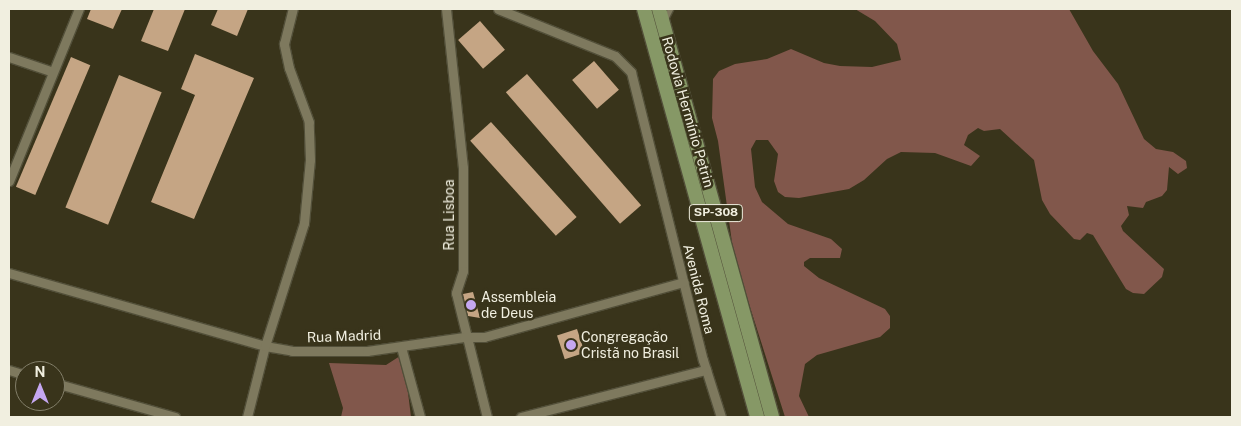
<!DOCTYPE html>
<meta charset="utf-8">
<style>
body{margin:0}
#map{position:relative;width:1241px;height:426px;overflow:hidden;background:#39341b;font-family:"Public Sans",sans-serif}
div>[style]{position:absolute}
.forest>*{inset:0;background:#81574b}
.building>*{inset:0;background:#c5a584;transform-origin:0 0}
.roads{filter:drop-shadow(1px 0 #524f39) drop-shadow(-1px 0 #524f39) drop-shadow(0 1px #524f39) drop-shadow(0 -1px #524f39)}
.service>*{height:4.5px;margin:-2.25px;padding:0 2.25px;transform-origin:2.25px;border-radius:2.25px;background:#7e795e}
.minor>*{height:9px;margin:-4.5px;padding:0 4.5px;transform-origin:4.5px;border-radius:4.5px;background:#7e795e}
.primary>*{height:14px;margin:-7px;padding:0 7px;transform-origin:7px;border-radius:7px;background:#869866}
.dots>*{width:14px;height:14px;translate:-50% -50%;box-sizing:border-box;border:2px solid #39341b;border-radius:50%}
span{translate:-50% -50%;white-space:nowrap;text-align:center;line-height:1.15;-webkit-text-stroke:5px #39341b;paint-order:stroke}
.shield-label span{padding:1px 4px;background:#39341b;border:1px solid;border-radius:4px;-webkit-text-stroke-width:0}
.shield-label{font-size:12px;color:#f1efe0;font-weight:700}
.street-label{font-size:14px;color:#f1efe0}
.poi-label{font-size:14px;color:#f1efe0}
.left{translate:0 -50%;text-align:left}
.frame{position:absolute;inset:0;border:10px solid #f1efe0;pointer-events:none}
.north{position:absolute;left:15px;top:361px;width:50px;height:50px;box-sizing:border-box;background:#39341b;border:1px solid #837f6a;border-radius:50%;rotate:0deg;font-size:14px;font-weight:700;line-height:20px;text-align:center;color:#f1efe0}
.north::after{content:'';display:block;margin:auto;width:18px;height:22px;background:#c5a7f1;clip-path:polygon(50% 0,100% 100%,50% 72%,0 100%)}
</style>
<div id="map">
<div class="forest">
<div style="clip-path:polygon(855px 9px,1069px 9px,1093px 51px,1118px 84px,1144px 139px,1156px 149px,1173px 152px,1186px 161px,1187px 168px,1178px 174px,1169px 167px,1167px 190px,1162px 196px,1146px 202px,1143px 208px,1127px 206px,1129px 215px,1121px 226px,1123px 231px,1164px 269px,1162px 277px,1144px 294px,1133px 293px,1126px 289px,1093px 235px,1087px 233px,1080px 240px,1074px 239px,1050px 214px,1042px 200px,1034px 160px,1000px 129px,984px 131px,978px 128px,968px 135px,964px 145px,980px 156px,971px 166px,935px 153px,901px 152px,887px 159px,864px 180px,849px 189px,799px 198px,785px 197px,778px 192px,774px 181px,778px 154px,768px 140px,756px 140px,751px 149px,755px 187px,762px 202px,788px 224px,831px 239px,842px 249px,840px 258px,810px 258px,804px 262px,804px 266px,819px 278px,885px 309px,890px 316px,890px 328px,880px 337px,817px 355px,805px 364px,799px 396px,809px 417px,785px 417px,734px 257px,718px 141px,712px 118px,713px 79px,719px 71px,735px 64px,767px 59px,791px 49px,824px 63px,840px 66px,872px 67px,901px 60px,897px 44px,875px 21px)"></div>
<div style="clip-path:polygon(400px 356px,406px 376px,411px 417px,341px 417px,343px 408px,329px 363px,386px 365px)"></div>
</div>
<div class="building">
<div style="clip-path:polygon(91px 9px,122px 9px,113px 29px,87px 19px)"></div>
<div style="clip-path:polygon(154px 9px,185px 9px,168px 51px,141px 41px)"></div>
<div style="clip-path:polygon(218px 9px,248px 9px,237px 36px,211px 25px)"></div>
<div style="left:480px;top:21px;width:38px;height:29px;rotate:49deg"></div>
<div style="clip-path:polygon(195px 54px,254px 78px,194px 219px,151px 202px,195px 95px,181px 89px)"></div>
<div style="left:71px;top:57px;width:21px;height:141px;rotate:23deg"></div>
<div style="left:594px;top:61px;width:38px;height:29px;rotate:49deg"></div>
<div style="left:527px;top:74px;width:174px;height:28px;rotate:49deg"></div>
<div style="left:119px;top:75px;width:46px;height:143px;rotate:22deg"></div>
<div style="left:491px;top:122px;width:128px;height:28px;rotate:48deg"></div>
<div style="clip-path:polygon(473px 292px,480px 318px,468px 316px,463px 294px)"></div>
<div style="left:577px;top:329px;width:25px;height:21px;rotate:72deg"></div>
</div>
<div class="roads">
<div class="service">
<div style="left:665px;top:19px;width:11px;rotate:-63deg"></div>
</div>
<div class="minor">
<div style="left:446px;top:9px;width:160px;rotate:83.9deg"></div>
<div style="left:463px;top:168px;width:103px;rotate:90deg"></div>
<div style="left:463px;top:271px;width:23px;rotate:108deg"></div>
<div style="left:456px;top:293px;width:128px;rotate:76deg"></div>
<div style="left:498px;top:9px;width:126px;rotate:21.9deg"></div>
<div style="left:615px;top:56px;width:23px;rotate:45deg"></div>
<div style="left:631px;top:72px;width:297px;rotate:76deg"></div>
<div style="left:703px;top:360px;width:60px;rotate:72.5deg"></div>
<div style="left:9px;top:57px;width:46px;rotate:18.8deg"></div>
<div style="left:9px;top:181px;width:186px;rotate:-67.9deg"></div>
<div style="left:9px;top:273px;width:266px;rotate:15.9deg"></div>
<div style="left:265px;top:346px;width:27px;rotate:10deg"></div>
<div style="left:292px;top:351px;width:75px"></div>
<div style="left:367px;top:351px;width:98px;rotate:-8.2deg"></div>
<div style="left:464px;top:337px;width:20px"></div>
<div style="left:484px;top:337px;width:207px;rotate:-15.4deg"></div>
<div style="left:401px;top:347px;width:73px;rotate:74.8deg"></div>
<div style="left:9px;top:370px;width:17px;rotate:17deg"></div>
<div style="left:55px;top:383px;width:125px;rotate:15.8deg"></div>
<div style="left:247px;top:417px;width:73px;rotate:-75.8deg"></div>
<div style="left:265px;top:346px;width:129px;rotate:-72.4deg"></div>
<div style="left:304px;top:223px;width:63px;rotate:-84.6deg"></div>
<div style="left:310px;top:160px;width:38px;rotate:-92deg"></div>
<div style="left:309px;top:122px;width:58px;rotate:-110.3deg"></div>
<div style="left:289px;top:68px;width:25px;rotate:-102deg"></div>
<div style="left:284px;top:44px;width:36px;rotate:-76deg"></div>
<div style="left:521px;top:417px;width:191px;rotate:-14.3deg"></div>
</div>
<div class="primary">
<div style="left:644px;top:9px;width:423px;rotate:74.5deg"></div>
<div style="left:659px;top:9px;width:423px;rotate:74.5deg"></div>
</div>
</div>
<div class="dots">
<div style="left:471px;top:305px;background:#c5a7f1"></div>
<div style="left:571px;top:345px;background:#c5a7f1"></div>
</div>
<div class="shield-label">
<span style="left:716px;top:213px">SP-308</span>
</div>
<div class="street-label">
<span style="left:688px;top:112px;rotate:74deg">Rodovia Hermínio Petrin</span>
<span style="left:449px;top:215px;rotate:-90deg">Rua Lisboa</span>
<span style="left:699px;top:289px;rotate:76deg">Avenida Roma</span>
<span style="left:344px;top:336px;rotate:-2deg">Rua Madrid</span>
</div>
<div class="poi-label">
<span class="left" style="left:481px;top:305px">Assembleia<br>de Deus</span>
<span class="left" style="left:581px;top:345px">Congregação<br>Cristã no Brasil</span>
</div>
<div class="frame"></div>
<div class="north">N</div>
</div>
